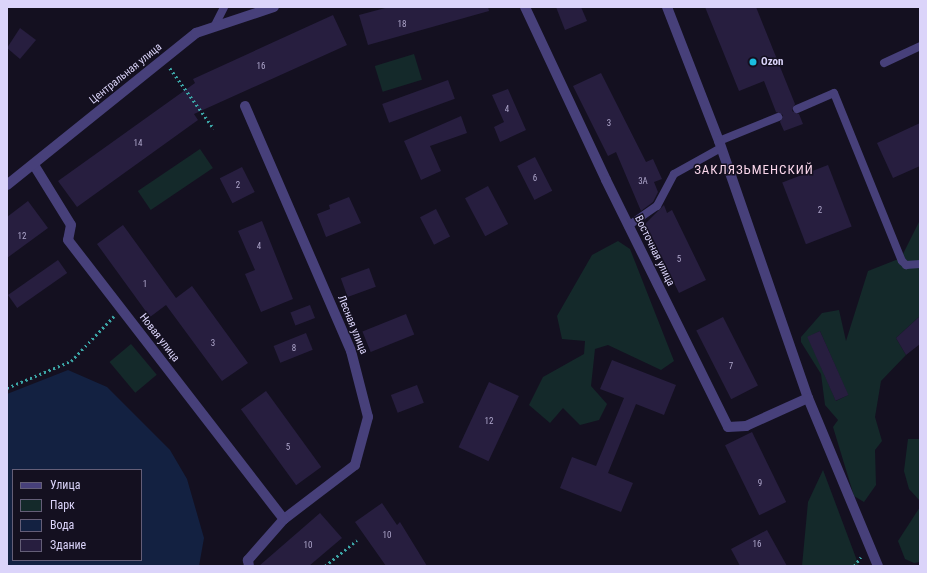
<!DOCTYPE html>
<meta charset="utf-8">
<style>
body{margin:0}
#map{position:relative;width:927px;height:573px;overflow:hidden;background:#141020;font-family:"Roboto Condensed",sans-serif}
div>[style]{position:absolute}
.green>*{inset:0;background:#14292a;transform-origin:0 0}
.water>*{inset:0;background:#132141}
.building>*{inset:0;background:#271e3f;transform-origin:0 0}
.path>*{height:2.5px;margin-top:-1.25px;transform-origin:0;background:repeating-linear-gradient(90deg,#3ca5a6 0 2px,transparent 0 5px)}
.lane>*{height:8px;margin:-4px;padding:0 4px;transform-origin:4px;border-radius:4px;background:#47407a}
.street>*{height:10px;margin:-5px;padding:0 5px;transform-origin:5px;border-radius:5px;background:#47407a}
.dots>*{width:11px;height:11px;translate:-50% -50%;box-sizing:border-box;border:2px solid #141020;border-radius:50%}
span{translate:-50% -50%;white-space:nowrap;text-align:center;line-height:1.15;-webkit-text-stroke:3px #141020;paint-order:stroke}
.number-label{font-size:9px;color:#aea6cb}
.number-label span{-webkit-text-stroke-width:0}
.poi-label{font-size:11px;color:#dbd4fa;font-weight:700}
.left{translate:0 -50%;text-align:left}
.street-label{font-size:11px;color:#dbd4fa}
.quarter-label{font-size:13px;color:#fad6ea;letter-spacing:1px}
.frame{position:absolute;inset:0;border:8px solid #dbd4fa;pointer-events:none}
.legend{position:absolute;left:12px;top:469px;width:130px;height:92px;box-sizing:border-box;background:#141020;border:1px solid #645e77;margin:0;padding:5px 7px;list-style:none;font-size:12px;color:#dbd4fa}
.legend li{display:flex;align-items:center;gap:8px;height:20px}
.legend b{width:20px;border:1px solid #645e77}
</style>
<div id="map">
<div class="green">
<div style="left:414px;top:54px;width:27px;height:41px;rotate:73deg"></div>
<div style="left:200px;top:149px;width:23px;height:75px;rotate:56deg"></div>
<div style="clip-path:polygon(evenodd,920px 220px,920px 316px,896px 338px,906px 355px,881px 381px,875px 417px,882px 441px,875px 450px,876px 485px,864px 502px,854px 496px,833px 427px,838px 420px,825px 405px,821px 374px,801px 342px,801px 337px,822px 313px,839px 310px,846px 341px,868px 271px,901px 258px,920px 220px,820px 331px,848px 395px,836px 401px,808px 337px,820px 331px)"></div>
<div style="clip-path:polygon(618px 241px,630px 249px,674px 361px,661px 370px,608px 345px,595px 349px,591px 386px,607px 404px,599px 420px,580px 425px,563px 408px,550px 423px,529px 405px,543px 377px,584px 354px,585px 341px,562px 339px,557px 316px,592px 255px)"></div>
<div style="left:131px;top:344px;width:40px;height:28px;rotate:50deg"></div>
<div style="clip-path:polygon(908px 439px,920px 439px,920px 501px,909px 489px,904px 471px)"></div>
<div style="clip-path:polygon(823px 470px,859px 566px,802px 566px,808px 502px)"></div>
<div style="clip-path:polygon(920px 507px,920px 562px,914px 563px,905px 559px,898px 541px)"></div>
</div>
<div class="water">
<div style="clip-path:polygon(evenodd,68px 370px,107px 387px,170px 450px,187px 479px,204px 538px,199px 566px,7px 566px,7px 394px,68px 370px,13px 470px,141px 470px,141px 560px,13px 560px,13px 470px)"></div>
</div>
<div class="building">
<div style="clip-path:polygon(389px 7px,488px 7px,489px 11px,368px 45px,359px 15px)"></div>
<div style="clip-path:polygon(556px 7px,581px 7px,587px 21px,565px 30px)"></div>
<div style="clip-path:polygon(705px 7px,756px 7px,795px 104px,792px 111px,799px 114px,803px 124px,784px 131px,780px 122px,783px 115px,776px 112px,764px 81px,739px 91px)"></div>
<div style="clip-path:polygon(333px 15px,347px 45px,194px 114px,198px 120px,77px 207px,58px 181px,195px 83px,193px 79px)"></div>
<div style="clip-path:polygon(20px 28px,36px 40px,20px 59px,7px 48px)"></div>
<div style="clip-path:polygon(601px 73px,646px 162px,653px 159px,662px 179px,654px 182px,658px 192px,653px 202px,641px 211px,616px 152px,608px 156px,573px 86px)"></div>
<div style="left:448px;top:80px;width:20px;height:70px;rotate:70deg"></div>
<div style="clip-path:polygon(508px 89px,526px 130px,500px 142px,494px 127px,504px 122px,492px 95px)"></div>
<div style="clip-path:polygon(461px 116px,467px 133px,430px 146px,441px 171px,421px 180px,404px 141px)"></div>
<div style="clip-path:polygon(920px 123px,920px 166px,893px 178px,877px 143px)"></div>
<div style="left:535px;top:157px;width:38px;height:20px;rotate:63deg"></div>
<div style="left:828px;top:165px;width:66px;height:49px;rotate:69deg"></div>
<div style="left:242px;top:167px;width:28px;height:25px;rotate:63deg"></div>
<div style="left:488px;top:186px;width:43px;height:26px;rotate:62deg"></div>
<div style="clip-path:polygon(349px 197px,361px 223px,326px 237px,317px 214px,330px 209px,329px 205px)"></div>
<div style="clip-path:polygon(28px 201px,48px 228px,7px 258px,7px 217px)"></div>
<div style="clip-path:polygon(664px 205px,667px 213px,672px 210px,706px 280px,679px 293px,645px 224px)"></div>
<div style="left:436px;top:209px;width:31px;height:18px;rotate:63deg"></div>
<div style="clip-path:polygon(262px 221px,293px 299px,261px 312px,245px 274px,255px 270px,238px 231px)"></div>
<div style="clip-path:polygon(123px 225px,176px 298px,192px 286px,248px 363px,222px 381px,166px 305px,150px 317px,97px 244px)"></div>
<div style="left:58px;top:260px;width:16px;height:61px;rotate:55deg"></div>
<div style="left:369px;top:268px;width:20px;height:30px;rotate:70deg"></div>
<div style="left:310px;top:305px;width:14px;height:21px;rotate:69deg"></div>
<div style="left:406px;top:314px;width:22px;height:47px;rotate:68deg"></div>
<div style="clip-path:polygon(920px 316px,920px 344px,906px 355px,896px 338px)"></div>
<div style="left:723px;top:317px;width:77px;height:30px;rotate:63deg"></div>
<div style="left:820px;top:331px;width:70px;height:14px;rotate:66deg"></div>
<div style="left:306px;top:333px;width:18px;height:35px;rotate:68deg"></div>
<div style="clip-path:polygon(612px 360px,676px 385px,664px 415px,636px 404px,608px 473px,633px 483px,621px 512px,560px 488px,572px 457px,596px 466px,624px 398px,600px 389px)"></div>
<div style="left:489px;top:382px;width:33px;height:72px;rotate:25deg"></div>
<div style="left:417px;top:385px;width:19px;height:28px;rotate:69deg"></div>
<div style="left:266px;top:391px;width:94px;height:31px;rotate:54deg"></div>
<div style="left:752px;top:432px;width:78px;height:30px;rotate:64deg"></div>
<div style="clip-path:polygon(382px 503px,397px 525px,400px 522px,427px 566px,386px 566px,355px 522px)"></div>
<div style="clip-path:polygon(320px 513px,342px 538px,309px 566px,259px 566px)"></div>
<div style="clip-path:polygon(767px 530px,787px 566px,740px 566px,731px 549px)"></div>
</div>
<div class="path">
<div style="left:170px;top:68px;width:75px;rotate:54.2deg"></div>
<div style="left:7px;top:388px;width:69px;rotate:-22.9deg"></div>
<div style="left:71px;top:361px;width:62px;rotate:-46.3deg"></div>
<div style="left:325px;top:566px;width:41px;rotate:-39.1deg"></div>
<div style="left:854px;top:566px;width:11px;rotate:-52deg"></div>
</div>
<div class="lane">
<div style="left:214px;top:27px;width:22px;rotate:-63deg"></div>
<div style="left:884px;top:63px;width:40px;rotate:-25deg"></div>
<div style="left:797px;top:109px;width:40px;rotate:-23.4deg"></div>
<div style="left:834px;top:93px;width:181px;rotate:68deg"></div>
<div style="left:902px;top:261px;width:6px;rotate:45deg"></div>
<div style="left:906px;top:265px;width:14px;rotate:-4deg"></div>
<div style="left:719px;top:141px;width:64px;rotate:-22.1deg"></div>
<div style="left:628px;top:226px;width:35px;rotate:-35deg"></div>
<div style="left:657px;top:206px;width:36px;rotate:-62deg"></div>
<div style="left:674px;top:174px;width:54px;rotate:-29deg"></div>
</div>
<div class="street">
<div style="left:525px;top:7px;width:191px;rotate:64.9deg"></div>
<div style="left:606px;top:180px;width:275px;rotate:63.7deg"></div>
<div style="left:728px;top:427px;width:18px;rotate:-3deg"></div>
<div style="left:746px;top:426px;width:68px;rotate:-24.3deg"></div>
<div style="left:667px;top:7px;width:144px;rotate:68.8deg"></div>
<div style="left:719px;top:141px;width:272px;rotate:70.9deg"></div>
<div style="left:808px;top:398px;width:182px;rotate:67.4deg"></div>
<div style="left:245px;top:106px;width:267px;rotate:66.6deg"></div>
<div style="left:351px;top:351px;width:68px;rotate:75.6deg"></div>
<div style="left:368px;top:417px;width:50px;rotate:105.2deg"></div>
<div style="left:355px;top:465px;width:89px;rotate:142.7deg"></div>
<div style="left:284px;top:519px;width:55px;rotate:131.3deg"></div>
<div style="left:248px;top:560px;width:6px;rotate:81deg"></div>
<div style="left:34px;top:165px;width:70px;rotate:58.3deg"></div>
<div style="left:71px;top:225px;width:15px;rotate:101deg"></div>
<div style="left:68px;top:240px;width:353px;rotate:52.3deg"></div>
<div style="left:7px;top:185px;width:243px;rotate:-38.8deg"></div>
<div style="left:196px;top:33px;width:82px;rotate:-18.4deg"></div>
</div>
<div class="dots">
<div style="left:753px;top:62px;background:#1abee0"></div>
</div>
<div class="number-label">
<span style="left:402px;top:24px">18</span>
<span style="left:261px;top:66px">16</span>
<span style="left:507px;top:109px">4</span>
<span style="left:609px;top:123px">3</span>
<span style="left:138px;top:143px">14</span>
<span style="left:535px;top:178px">6</span>
<span style="left:643px;top:181px">3А</span>
<span style="left:238px;top:185px">2</span>
<span style="left:820px;top:210px">2</span>
<span style="left:22px;top:236px">12</span>
<span style="left:259px;top:246px">4</span>
<span style="left:679px;top:259px">5</span>
<span style="left:145px;top:284px">1</span>
<span style="left:213px;top:343px">3</span>
<span style="left:294px;top:348px">8</span>
<span style="left:731px;top:366px">7</span>
<span style="left:489px;top:421px">12</span>
<span style="left:288px;top:447px">5</span>
<span style="left:760px;top:483px">9</span>
<span style="left:387px;top:535px">10</span>
<span style="left:757px;top:544px">16</span>
<span style="left:308px;top:545px">10</span>
</div>
<div class="poi-label">
<span class="left" style="left:761px;top:62px">Ozon</span>
</div>
<div class="street-label">
<span style="left:126px;top:74px;rotate:-39deg">Центральная улица</span>
<span style="left:654px;top:251px;rotate:64deg">Восточная улица</span>
<span style="left:352px;top:325px;rotate:68deg">Лесная улица</span>
<span style="left:159px;top:338px;rotate:52deg">Новая улица</span>
</div>
<div class="quarter-label">
<span style="left:754px;top:170px">ЗАКЛЯЗЬМЕНСКИЙ</span>
</div>
<div class="frame"></div>
<ul class="legend">
<li><b style="height:5px;background:#47407a"></b>Улица</li>
<li><b style="height:11px;background:#14292a"></b>Парк</li>
<li><b style="height:11px;background:#132141"></b>Вода</li>
<li><b style="height:11px;background:#271e3f"></b>Здание</li>
</ul>
</div>
